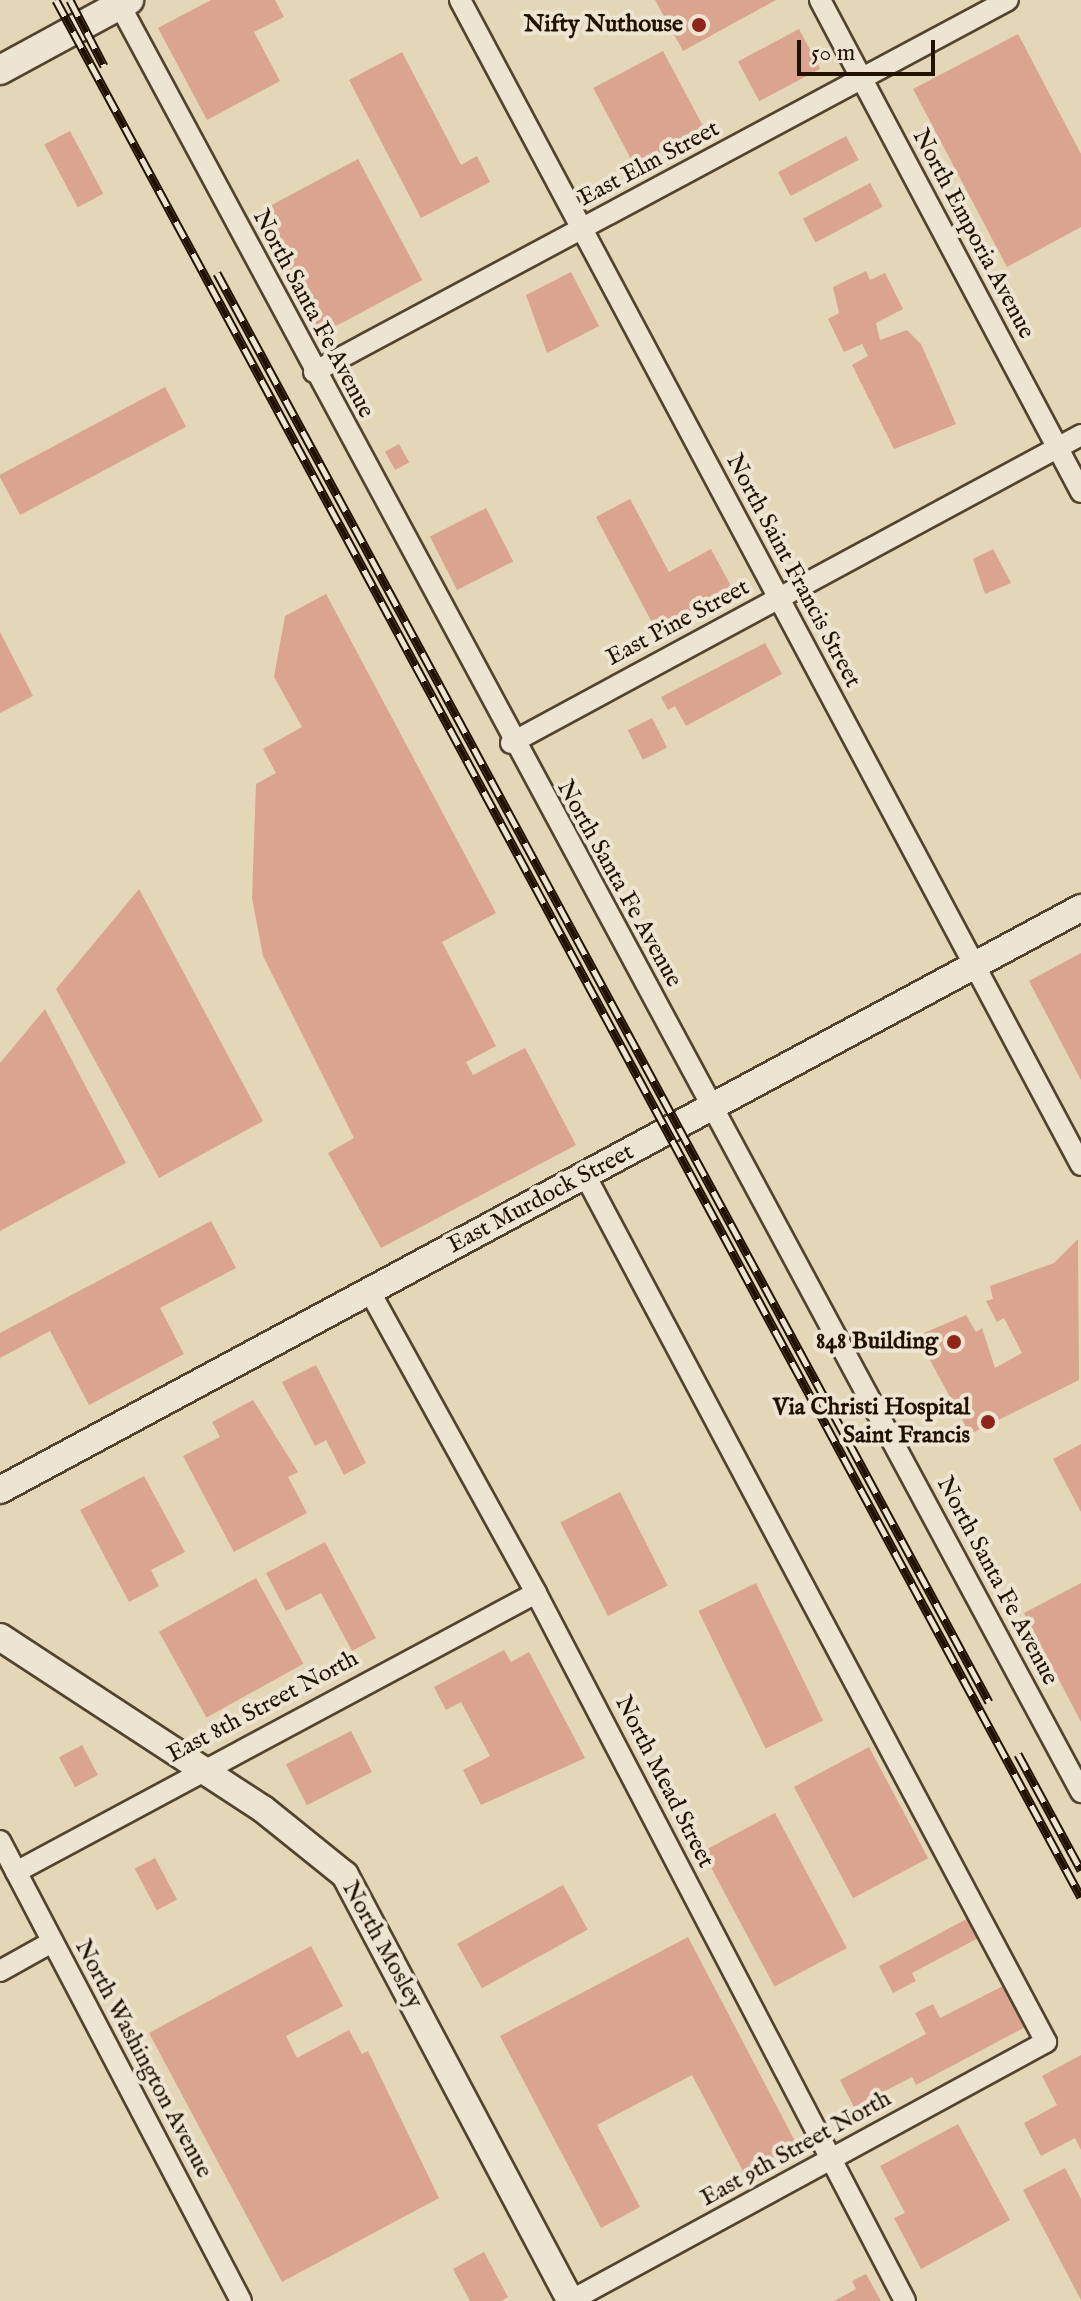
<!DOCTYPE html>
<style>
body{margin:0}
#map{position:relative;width:1081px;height:2301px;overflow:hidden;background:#e3d7b8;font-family:"IM FELL English",serif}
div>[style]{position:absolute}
.building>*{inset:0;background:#daa48e;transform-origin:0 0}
.roads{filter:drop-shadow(2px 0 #52432e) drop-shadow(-2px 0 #52432e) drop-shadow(0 2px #52432e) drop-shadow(0 -2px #52432e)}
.minor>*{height:20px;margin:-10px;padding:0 10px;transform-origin:10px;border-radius:10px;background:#ede5d1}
.tertiary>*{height:26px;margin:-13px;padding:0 13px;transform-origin:13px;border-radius:13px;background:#ede5d1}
.secondary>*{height:28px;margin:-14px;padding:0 14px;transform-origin:14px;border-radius:14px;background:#ede5d1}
.rail>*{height:9px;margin-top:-4.5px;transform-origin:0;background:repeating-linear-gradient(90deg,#ede5d1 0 18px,#211200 0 36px);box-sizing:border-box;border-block:2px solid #211200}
.dots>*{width:22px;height:22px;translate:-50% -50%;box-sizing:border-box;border:4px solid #ede5d1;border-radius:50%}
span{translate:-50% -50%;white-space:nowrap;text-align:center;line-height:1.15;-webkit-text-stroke:8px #ede5d1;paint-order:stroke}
.poi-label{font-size:24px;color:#211200;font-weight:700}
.right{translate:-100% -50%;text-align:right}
.street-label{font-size:24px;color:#211200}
.scale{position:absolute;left:797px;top:40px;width:138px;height:36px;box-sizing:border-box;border:4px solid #211200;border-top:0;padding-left:10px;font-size:24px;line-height:28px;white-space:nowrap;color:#211200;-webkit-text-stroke:6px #ede5d1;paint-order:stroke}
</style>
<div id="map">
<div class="building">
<div style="clip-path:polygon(211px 0,275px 0,284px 17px,254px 32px,280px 81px,207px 120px,158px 28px)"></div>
<div style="clip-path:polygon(655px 0,776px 0,683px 51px)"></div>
<div style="left:799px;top:29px;width:45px;height:69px;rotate:62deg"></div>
<div style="clip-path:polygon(1018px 34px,1081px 154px,1081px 227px,1007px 267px,913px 89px)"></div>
<div style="left:663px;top:51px;width:88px;height:79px;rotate:62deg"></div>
<div style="clip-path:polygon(402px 52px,461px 165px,477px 156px,490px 182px,421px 218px,349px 80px)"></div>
<div style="left:70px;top:131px;width:71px;height:29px;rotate:62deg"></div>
<div style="left:846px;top:136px;width:27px;height:77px;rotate:62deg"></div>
<div style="left:358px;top:159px;width:137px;height:117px;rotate:62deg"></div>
<div style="left:870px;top:183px;width:27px;height:76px;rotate:62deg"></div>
<div style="clip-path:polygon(866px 271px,870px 280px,885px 273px,903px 309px,876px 323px,880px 340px,907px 330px,921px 344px,956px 424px,894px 449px,852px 365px,868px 356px,862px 344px,844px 352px,828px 319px,839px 313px,833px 287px)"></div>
<div style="clip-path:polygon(571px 272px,599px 326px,547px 353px,526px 295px)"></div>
<div style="left:165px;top:387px;width:45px;height:188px;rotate:62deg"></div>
<div style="left:399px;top:444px;width:21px;height:16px;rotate:61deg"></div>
<div style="clip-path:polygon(630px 499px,669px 572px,711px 549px,732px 588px,656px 630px,596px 517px)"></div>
<div style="left:486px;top:508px;width:60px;height:63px;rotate:63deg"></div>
<div style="clip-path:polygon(993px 549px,1011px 583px,985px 594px,973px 559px)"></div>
<div style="clip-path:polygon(326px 594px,496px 913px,442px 942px,496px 1046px,466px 1062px,473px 1075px,525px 1048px,576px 1145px,381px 1248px,328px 1153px,354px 1138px,263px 956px,252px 898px,256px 784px,276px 773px,263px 749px,302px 727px,274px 677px,285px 616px)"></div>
<div style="clip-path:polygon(0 632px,33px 696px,0 713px)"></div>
<div style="clip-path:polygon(765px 643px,782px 674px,686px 726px,675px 706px,668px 710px,661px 697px)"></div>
<div style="left:652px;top:718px;width:33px;height:27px;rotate:63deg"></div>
<div style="clip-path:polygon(139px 889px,263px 1121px,159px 1178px,56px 989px)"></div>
<div style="clip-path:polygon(1081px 953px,1081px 1080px,1029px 981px)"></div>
<div style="clip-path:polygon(45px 1009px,126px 1163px,0 1231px,0 1063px)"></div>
<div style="clip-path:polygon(211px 1221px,236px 1268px,160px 1308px,184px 1354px,89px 1405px,50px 1331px,0 1358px,0 1333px)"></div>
<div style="clip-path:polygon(1078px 1239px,1079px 1380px,970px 1434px,917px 1336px,966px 1315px,976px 1332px,982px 1328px,995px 1368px,1022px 1353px,1004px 1318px,997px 1322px,986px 1301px,993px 1299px,990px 1286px,1054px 1263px)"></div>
<div style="clip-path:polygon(316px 1365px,366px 1463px,344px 1475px,326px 1440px,315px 1446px,282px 1382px)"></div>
<div style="clip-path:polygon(253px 1400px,298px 1472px,288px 1477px,307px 1513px,234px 1552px,183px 1456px,220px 1437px,212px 1422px)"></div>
<div style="clip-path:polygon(1081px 1444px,1081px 1512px,1053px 1459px)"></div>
<div style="clip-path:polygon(144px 1476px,185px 1552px,151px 1570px,159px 1586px,129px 1602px,80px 1510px)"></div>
<div style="left:620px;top:1492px;width:105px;height:67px;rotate:63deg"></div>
<div style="clip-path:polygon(325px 1542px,376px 1638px,352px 1651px,321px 1593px,286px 1611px,266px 1573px)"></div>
<div style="left:256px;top:1578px;width:98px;height:111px;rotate:61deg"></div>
<div style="left:756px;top:1583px;width:153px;height:64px;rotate:64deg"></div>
<div style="clip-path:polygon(1081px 1583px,1081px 1722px,1024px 1613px)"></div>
<div style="clip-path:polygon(504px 1650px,511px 1662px,529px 1652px,585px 1758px,481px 1805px,463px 1770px,490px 1756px,461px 1702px,446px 1710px,434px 1687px)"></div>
<div style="left:351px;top:1731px;width:46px;height:73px;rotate:63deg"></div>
<div style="left:82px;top:1745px;width:34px;height:26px;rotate:62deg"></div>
<div style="left:869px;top:1747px;width:126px;height:85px;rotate:62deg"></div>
<div style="left:775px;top:1813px;width:153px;height:82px;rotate:62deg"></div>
<div style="left:155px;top:1858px;width:47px;height:23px;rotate:62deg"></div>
<div style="left:563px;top:1885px;width:51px;height:121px;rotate:61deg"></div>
<div style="clip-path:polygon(972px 1916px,982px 1936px,912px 1973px,916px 1981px,893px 1993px,879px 1966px)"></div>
<div style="clip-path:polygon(688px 1937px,797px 2145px,744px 2173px,692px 2075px,597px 2125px,640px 2207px,601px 2228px,500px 2036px)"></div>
<div style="clip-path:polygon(311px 1946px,343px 2006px,286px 2036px,297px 2058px,349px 2030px,362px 2054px,368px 2051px,439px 2198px,282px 2282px,149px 2033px)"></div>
<div style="clip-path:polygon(1007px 1984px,1029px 2025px,916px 2085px,912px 2077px,854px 2107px,840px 2080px,926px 2034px,915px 2013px,933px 2004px,940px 2018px)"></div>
<div style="clip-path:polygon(1081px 2055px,1081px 2150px,1075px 2138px,1041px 2156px,1024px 2123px,1057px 2105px,1042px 2076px)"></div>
<div style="clip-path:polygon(958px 2124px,1010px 2220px,921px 2269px,894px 2218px,905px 2213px,880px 2166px)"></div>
<div style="clip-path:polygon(1065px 2168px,1081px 2199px,1081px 2300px,1023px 2190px)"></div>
<div style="clip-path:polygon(484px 2252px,508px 2297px,501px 2301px,470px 2301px,453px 2269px)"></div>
<div style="clip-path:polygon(866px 2274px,881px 2301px,834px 2301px,856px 2289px,852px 2281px)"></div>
</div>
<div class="roads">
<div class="minor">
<div style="left:117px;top:0;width:2035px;rotate:61.72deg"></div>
<div style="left:460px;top:0;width:1320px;rotate:61.94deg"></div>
<div style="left:820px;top:0;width:557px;rotate:62.05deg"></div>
<div style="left:314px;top:372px;width:787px;rotate:-28.19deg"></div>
<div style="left:511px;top:743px;width:648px;rotate:-28.38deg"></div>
<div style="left:370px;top:1292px;width:344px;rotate:61.1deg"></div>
<div style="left:536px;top:1593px;width:798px;rotate:62.47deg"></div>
<div style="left:0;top:1841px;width:519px;rotate:62.35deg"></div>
<div style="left:16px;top:1872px;width:590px;rotate:-28.22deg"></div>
<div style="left:0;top:1971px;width:60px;rotate:-29.1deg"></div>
<div style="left:570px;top:2301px;width:542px;rotate:-28.55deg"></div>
<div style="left:1046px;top:2042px;width:982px;rotate:-118deg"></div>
</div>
<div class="tertiary">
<div style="left:0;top:1490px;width:1228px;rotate:-28.3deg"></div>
<div style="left:0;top:1637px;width:314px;rotate:33.2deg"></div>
<div style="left:263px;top:1809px;width:105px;rotate:38.8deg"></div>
<div style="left:345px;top:1875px;width:482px;rotate:62.1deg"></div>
</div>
<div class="secondary">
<div style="left:0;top:70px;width:147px;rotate:-28.5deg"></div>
</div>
</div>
<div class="rail">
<div style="left:56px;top:0;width:2156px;rotate:61.62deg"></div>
<div style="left:70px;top:0;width:74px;rotate:62.7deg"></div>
<div style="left:217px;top:273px;width:1624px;rotate:61.62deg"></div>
<div style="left:1018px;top:1754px;width:132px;rotate:61.5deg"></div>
</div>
<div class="dots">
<div style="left:699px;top:25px;background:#8f2418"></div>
<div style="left:954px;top:1342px;background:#8f2418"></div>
<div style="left:988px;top:1422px;background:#8f2418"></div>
</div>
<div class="poi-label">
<span class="right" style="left:683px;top:25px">Nifty Nuthouse</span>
<span class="right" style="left:938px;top:1342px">848 Building</span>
<span class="right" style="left:970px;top:1422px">Via Christi Hospital<br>Saint Francis</span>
</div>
<div class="street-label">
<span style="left:649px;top:164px;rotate:-28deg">East Elm Street</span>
<span style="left:973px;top:234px;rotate:62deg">North Emporia Avenue</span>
<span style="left:313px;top:314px;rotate:62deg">North Santa Fe Avenue</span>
<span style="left:793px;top:571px;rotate:62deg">North Saint Francis Street</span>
<span style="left:678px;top:623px;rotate:-28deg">East Pine Street</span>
<span style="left:619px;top:884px;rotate:61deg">North Santa Fe Avenue</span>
<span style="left:541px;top:1199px;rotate:-28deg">East Murdock Street</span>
<span style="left:997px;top:1581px;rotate:62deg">North Santa Fe Avenue</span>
<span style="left:263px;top:1707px;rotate:-28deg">East 8th Street North</span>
<span style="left:664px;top:1782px;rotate:63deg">North Mead Street</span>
<span style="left:382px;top:1945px;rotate:61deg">North Mosley</span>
<span style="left:143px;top:2059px;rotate:62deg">North Washington Avenue</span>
<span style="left:796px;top:2149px;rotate:-29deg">East 9th Street North</span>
</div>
<div class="scale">50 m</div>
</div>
